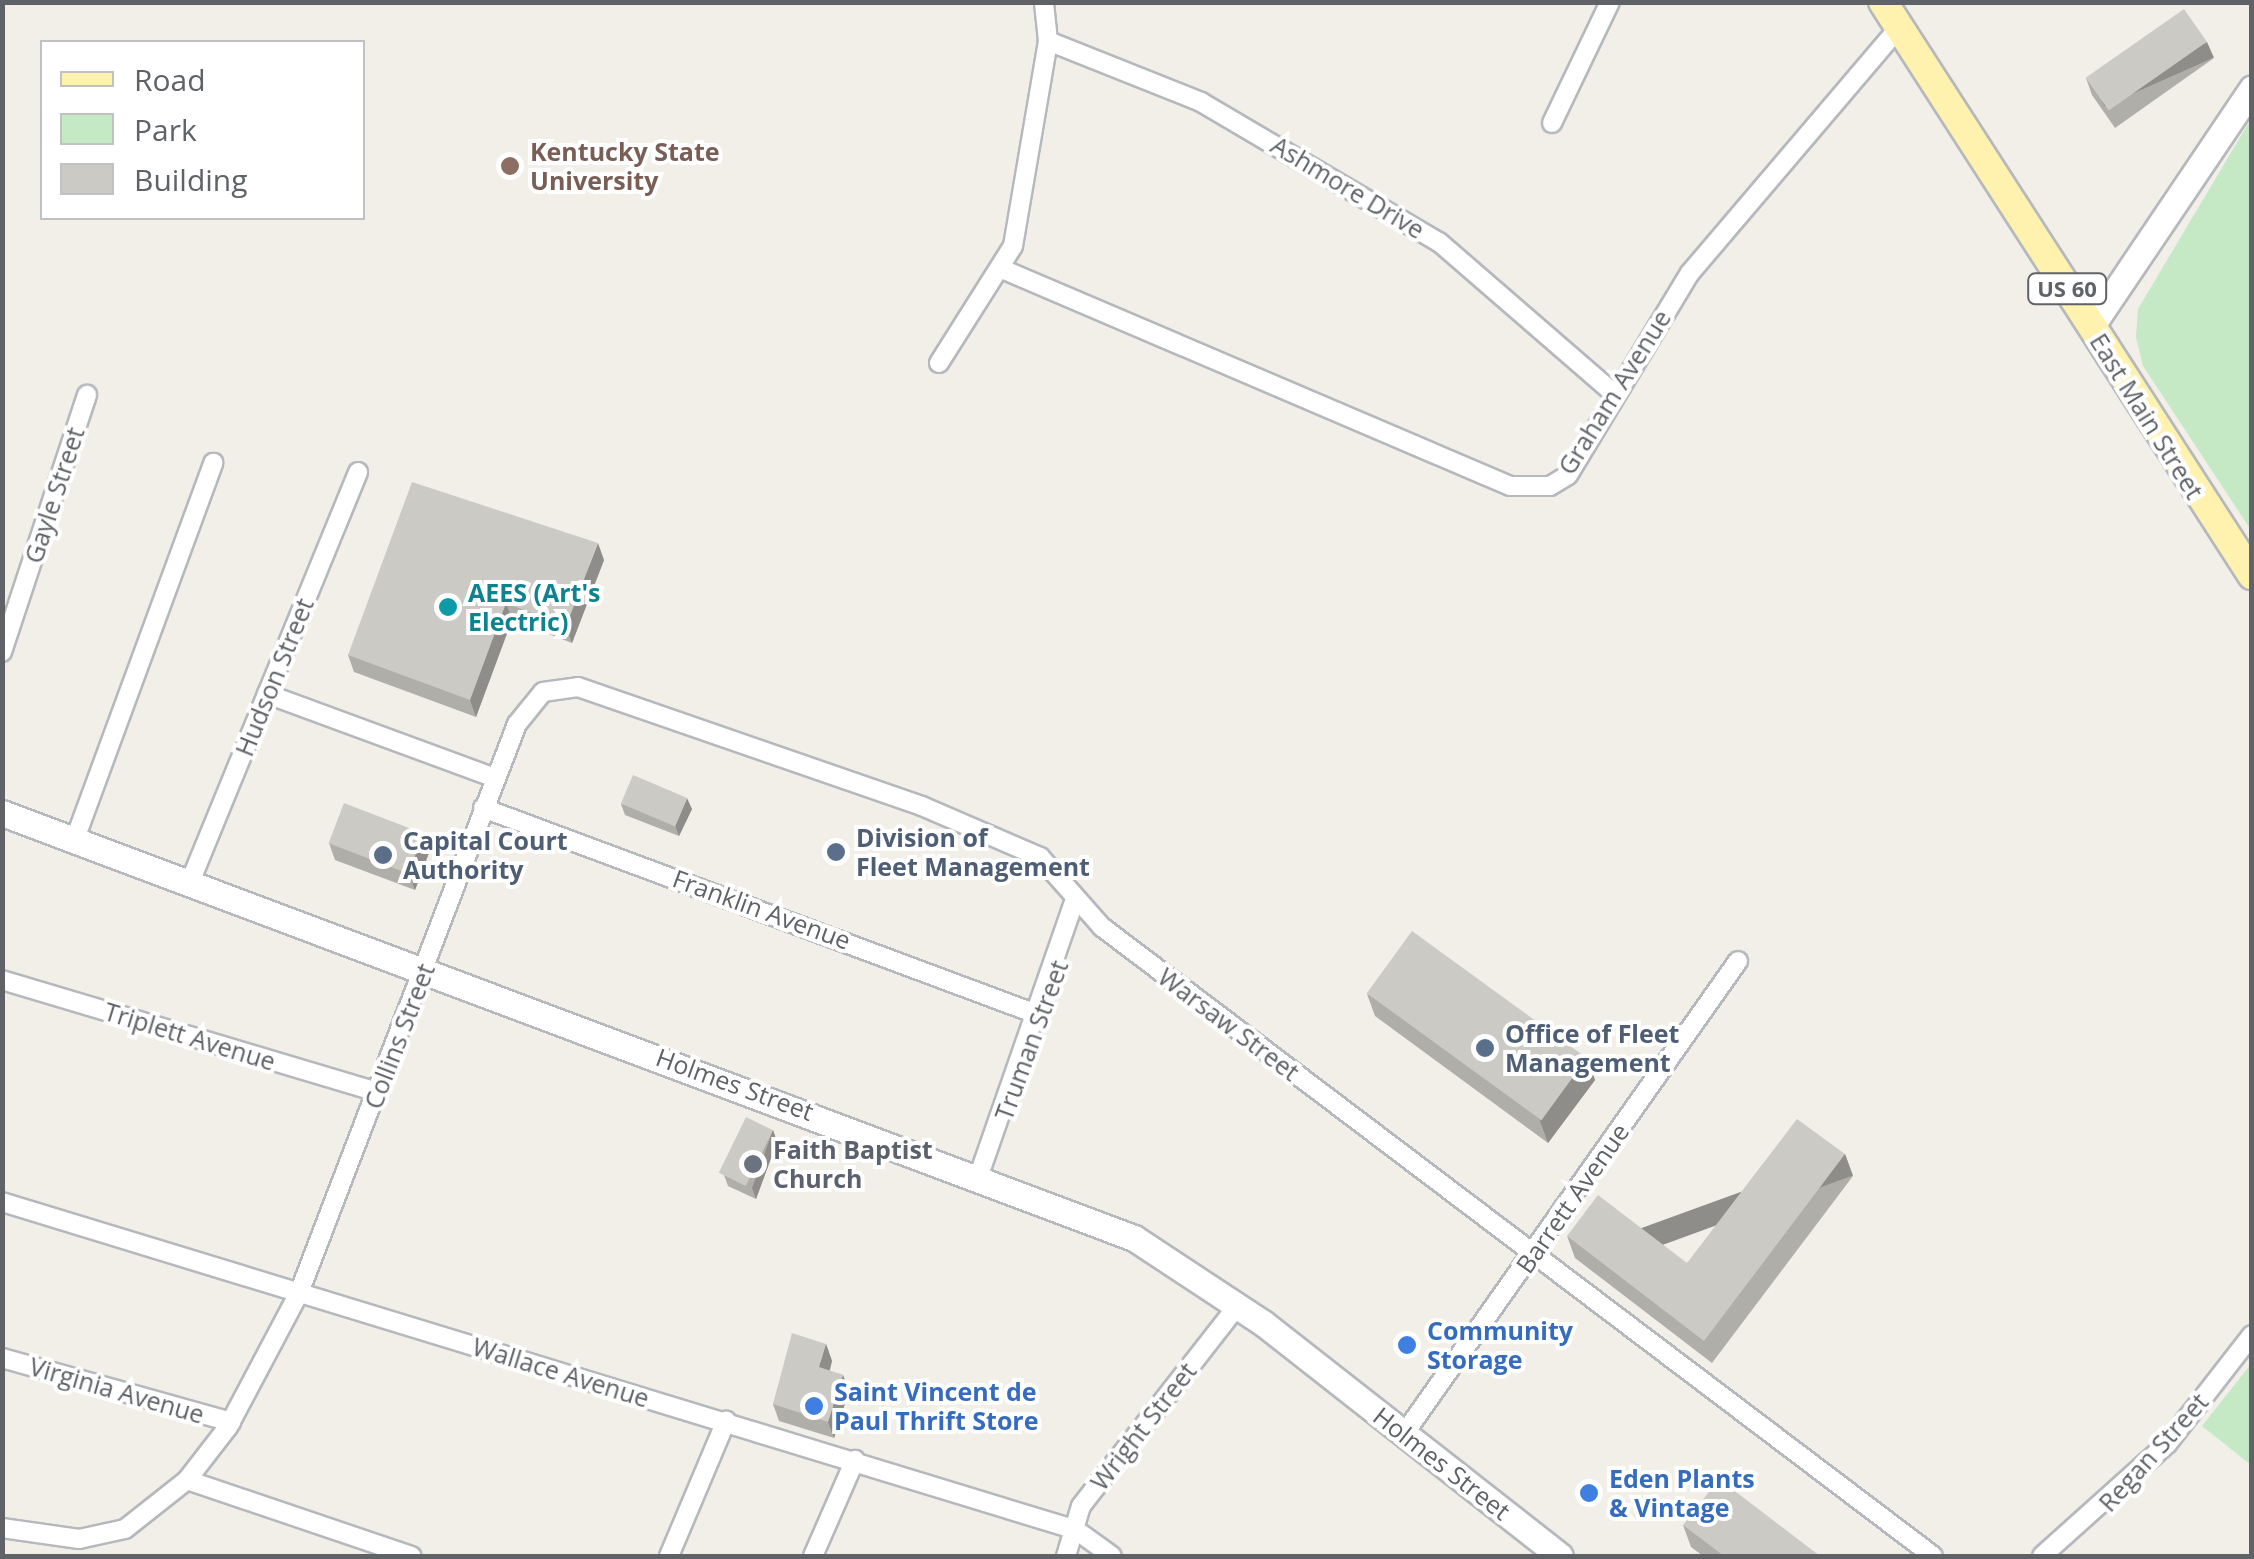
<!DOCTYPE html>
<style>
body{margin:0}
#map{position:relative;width:2254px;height:1559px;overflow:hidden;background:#f1efe8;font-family:"Open Sans",sans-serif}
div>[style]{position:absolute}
.green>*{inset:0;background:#c5e8c5}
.roads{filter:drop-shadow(2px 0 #b5b8bc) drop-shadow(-2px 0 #b5b8bc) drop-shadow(0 2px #b5b8bc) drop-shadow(0 -2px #b5b8bc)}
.street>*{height:18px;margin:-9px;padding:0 9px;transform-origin:9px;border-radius:9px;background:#fff}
.secondary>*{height:25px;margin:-12.5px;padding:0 12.5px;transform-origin:12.5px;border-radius:12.5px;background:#fff}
.primary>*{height:28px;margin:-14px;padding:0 14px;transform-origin:14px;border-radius:14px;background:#fff2af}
.wall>*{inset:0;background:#afaea9}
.shaded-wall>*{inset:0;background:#8f8d8a;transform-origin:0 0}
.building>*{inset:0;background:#cccac5;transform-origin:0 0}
.dots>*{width:28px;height:28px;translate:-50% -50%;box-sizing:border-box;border:5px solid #fff;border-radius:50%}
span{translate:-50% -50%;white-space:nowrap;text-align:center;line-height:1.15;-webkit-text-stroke:8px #fff;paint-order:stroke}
.shield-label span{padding:2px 8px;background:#fff;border:2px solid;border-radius:8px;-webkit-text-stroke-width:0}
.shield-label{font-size:22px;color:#5f6368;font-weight:700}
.education-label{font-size:25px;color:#785e54;font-weight:700}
.left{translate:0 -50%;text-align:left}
.street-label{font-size:25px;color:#5f6368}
.culture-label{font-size:25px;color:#0d838f;font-weight:700}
.service-label{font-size:25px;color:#4e5e75;font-weight:700}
.worship-label{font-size:25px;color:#5b616d;font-weight:700}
.shop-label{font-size:25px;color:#366cbe;font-weight:700}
.frame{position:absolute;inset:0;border:5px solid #5f6368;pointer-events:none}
.legend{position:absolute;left:40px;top:40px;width:325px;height:180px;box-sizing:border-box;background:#fff;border:2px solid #bfc1c3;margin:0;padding:12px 18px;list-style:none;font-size:30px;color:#5f6368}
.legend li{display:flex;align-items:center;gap:20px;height:50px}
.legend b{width:50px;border:2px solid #bfc1c3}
</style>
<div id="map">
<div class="green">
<div style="clip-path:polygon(2251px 119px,2251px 530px,2143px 366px,2136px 337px,2138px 309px)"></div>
<div style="clip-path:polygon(2251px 1364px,2251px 1465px,2202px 1426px)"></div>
</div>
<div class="roads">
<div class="street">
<div style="left:1048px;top:41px;width:165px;rotate:21.7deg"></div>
<div style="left:1201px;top:102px;width:276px;rotate:30.5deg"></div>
<div style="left:1439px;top:242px;width:228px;rotate:40.9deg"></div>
<div style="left:1552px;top:123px;width:134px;rotate:-64.4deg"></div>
<div style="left:1002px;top:269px;width:552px;rotate:23.13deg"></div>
<div style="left:1510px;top:486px;width:40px"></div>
<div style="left:1550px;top:486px;width:21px;rotate:-31deg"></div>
<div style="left:1568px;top:475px;width:236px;rotate:-58.9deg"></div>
<div style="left:1690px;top:273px;width:326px;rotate:-49.6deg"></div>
<div style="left:939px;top:363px;width:138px;rotate:-57.7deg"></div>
<div style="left:1013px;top:246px;width:208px;rotate:-80.3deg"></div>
<div style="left:1048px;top:41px;width:39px;rotate:-96deg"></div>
<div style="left:2px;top:652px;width:271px;rotate:-71.7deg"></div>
<div style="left:267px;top:694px;width:241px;rotate:20.2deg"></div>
<div style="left:483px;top:808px;width:593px;rotate:20.42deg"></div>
<div style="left:75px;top:839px;width:401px;rotate:-69.8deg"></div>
<div style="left:190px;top:882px;width:443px;rotate:-67.7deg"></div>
<div style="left:2px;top:980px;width:391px;rotate:16.6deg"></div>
<div style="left:979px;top:1175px;width:289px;rotate:-70.8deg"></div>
<div style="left:2px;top:1202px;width:1123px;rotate:16.98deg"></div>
<div style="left:1076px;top:1530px;width:44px;rotate:35.8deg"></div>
<div style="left:2px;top:1358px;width:238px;rotate:15.6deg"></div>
<div style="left:1404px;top:1434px;width:579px;rotate:-54.77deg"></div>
<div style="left:187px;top:1480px;width:237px;rotate:18.7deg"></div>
<div style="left:2px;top:1528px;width:78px;rotate:8.1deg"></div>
<div style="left:79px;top:1539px;width:47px;rotate:-12.3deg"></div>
<div style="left:125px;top:1529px;width:79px;rotate:-38.3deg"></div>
<div style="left:187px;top:1480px;width:67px;rotate:-52.3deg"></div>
<div style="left:228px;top:1427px;width:152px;rotate:-62.1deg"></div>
<div style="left:299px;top:1293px;width:609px;rotate:-69.04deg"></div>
<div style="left:517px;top:724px;width:41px;rotate:-50.9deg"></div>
<div style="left:543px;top:692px;width:35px;rotate:-8deg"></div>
<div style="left:578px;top:687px;width:364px;rotate:19.1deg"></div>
<div style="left:922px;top:806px;width:129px;rotate:23.4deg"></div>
<div style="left:1040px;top:857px;width:94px;rotate:48.5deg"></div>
<div style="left:1102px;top:927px;width:1042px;rotate:37.12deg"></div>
<div style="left:669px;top:1556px;width:147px;rotate:-67.1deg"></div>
<div style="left:813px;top:1556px;width:105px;rotate:-66.4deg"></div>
<div style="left:1066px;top:1556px;width:52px;rotate:-73.3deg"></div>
<div style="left:1081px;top:1506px;width:255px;rotate:-52deg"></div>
<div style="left:2042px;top:1556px;width:168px;rotate:-41.9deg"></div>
<div style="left:2167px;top:1444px;width:138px;rotate:-52.1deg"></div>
</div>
<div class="secondary">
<div style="left:2091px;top:327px;width:288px;rotate:-56deg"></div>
<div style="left:2px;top:813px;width:1209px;rotate:20.58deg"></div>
<div style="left:1134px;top:1238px;width:154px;rotate:33.4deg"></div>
<div style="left:1263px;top:1323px;width:377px;rotate:38.1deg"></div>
</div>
<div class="primary">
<div style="left:1883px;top:2px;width:682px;rotate:57.22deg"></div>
</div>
</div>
<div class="wall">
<div style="clip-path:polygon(2214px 58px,2115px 128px,2092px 95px,2086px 78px)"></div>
<div style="clip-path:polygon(604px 560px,572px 643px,512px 620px,476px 717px,354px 672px,348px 655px)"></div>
<div style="clip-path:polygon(621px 804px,692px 809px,679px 836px,625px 815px)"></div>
<div style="clip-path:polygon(424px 833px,430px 850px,415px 890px,335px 860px,329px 843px)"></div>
<div style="clip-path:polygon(1367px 994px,1587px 1058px,1595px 1080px,1548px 1143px,1375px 1016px)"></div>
<div style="clip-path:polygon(773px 1130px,777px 1142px,756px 1199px,728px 1186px,724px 1175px)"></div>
<div style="clip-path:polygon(1845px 1154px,1853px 1176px,1712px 1363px,1575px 1258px,1567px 1236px,1687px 1263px)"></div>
<div style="clip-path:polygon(826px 1344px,832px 1361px,830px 1371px,843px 1375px,849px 1391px,834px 1438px,779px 1421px,773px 1404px)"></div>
<div style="clip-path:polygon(1683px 1525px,1820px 1556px,1703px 1556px,1691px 1547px)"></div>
</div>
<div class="shaded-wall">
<div style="left:2207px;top:42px;width:17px;height:120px;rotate:66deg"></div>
<div style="clip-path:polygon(598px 543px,604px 560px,572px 643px,566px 626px)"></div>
<div style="clip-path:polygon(506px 603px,512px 620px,476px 717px,470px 700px)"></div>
<div style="clip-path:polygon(687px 798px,692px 809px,679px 836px,675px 825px)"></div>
<div style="clip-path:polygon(424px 833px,430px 850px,415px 890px,409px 873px)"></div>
<div style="clip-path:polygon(1587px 1058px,1595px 1080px,1548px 1143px,1540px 1121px)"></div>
<div style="clip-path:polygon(773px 1130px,777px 1142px,756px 1199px,752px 1188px)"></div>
<div style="left:1845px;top:1154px;width:23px;height:234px;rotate:70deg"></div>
<div style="clip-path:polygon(826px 1344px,832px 1361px,825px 1384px,819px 1367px)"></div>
<div style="clip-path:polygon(843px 1375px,849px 1391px,834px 1438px,828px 1422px)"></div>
</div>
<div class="building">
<div style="left:2184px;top:9px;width:40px;height:120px;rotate:55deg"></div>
<div style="clip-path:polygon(412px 482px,598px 543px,566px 626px,506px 603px,470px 700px,348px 655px)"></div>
<div style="left:633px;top:775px;width:59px;height:31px;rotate:23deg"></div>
<div style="left:344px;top:803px;width:85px;height:43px;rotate:21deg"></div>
<div style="left:1412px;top:931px;width:216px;height:77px;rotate:36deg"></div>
<div style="left:746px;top:1117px;width:30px;height:62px;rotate:26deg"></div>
<div style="clip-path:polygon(1797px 1119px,1845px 1154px,1704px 1341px,1567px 1236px,1598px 1195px,1687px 1263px)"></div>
<div style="clip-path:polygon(792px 1333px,826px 1344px,819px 1367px,843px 1375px,828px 1422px,773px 1404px)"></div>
<div style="clip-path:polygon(1719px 1479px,1820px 1556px,1724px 1556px,1683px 1525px)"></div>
</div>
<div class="dots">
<div style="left:510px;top:166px;background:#8d6e63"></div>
<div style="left:448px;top:607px;background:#0f9aa8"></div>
<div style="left:836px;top:852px;background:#5c6f8a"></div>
<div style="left:383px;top:855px;background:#5c6f8a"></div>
<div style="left:1485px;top:1048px;background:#5c6f8a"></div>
<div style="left:753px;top:1164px;background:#6b7280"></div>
<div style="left:1407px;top:1345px;background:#3f7fe0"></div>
<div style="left:814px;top:1406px;background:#3f7fe0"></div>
<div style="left:1589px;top:1493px;background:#3f7fe0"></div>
</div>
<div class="shield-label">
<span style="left:2067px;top:289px">US 60</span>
</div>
<div class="education-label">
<span class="left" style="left:530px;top:166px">Kentucky State<br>University</span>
</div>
<div class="street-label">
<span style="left:1348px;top:187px;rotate:31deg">Ashmore Drive</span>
<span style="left:1614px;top:392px;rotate:-58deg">Graham Avenue</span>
<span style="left:2147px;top:416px;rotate:58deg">East Main Street</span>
<span style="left:54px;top:495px;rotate:-72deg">Gayle Street</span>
<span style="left:274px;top:677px;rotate:-68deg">Hudson Street</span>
<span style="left:762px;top:909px;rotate:20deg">Franklin Avenue</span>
<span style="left:1229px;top:1024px;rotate:37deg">Warsaw Street</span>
<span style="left:190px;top:1036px;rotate:17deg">Triplett Avenue</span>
<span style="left:399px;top:1036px;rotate:-69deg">Collins Street</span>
<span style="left:1031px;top:1040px;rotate:-70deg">Truman Street</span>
<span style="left:735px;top:1084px;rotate:20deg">Holmes Street</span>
<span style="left:1572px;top:1198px;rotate:-55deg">Barrett Avenue</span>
<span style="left:561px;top:1372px;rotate:17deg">Wallace Avenue</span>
<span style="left:117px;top:1390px;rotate:16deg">Virginia Avenue</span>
<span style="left:1143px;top:1426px;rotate:-52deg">Wright Street</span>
<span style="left:2153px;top:1452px;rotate:-48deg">Regan Street</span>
<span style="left:1442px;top:1463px;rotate:38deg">Holmes Street</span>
</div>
<div class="culture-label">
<span class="left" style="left:468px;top:607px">AEES (Art's<br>Electric)</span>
</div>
<div class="service-label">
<span class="left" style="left:856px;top:852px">Division of<br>Fleet Management</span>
<span class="left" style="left:403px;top:855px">Capital Court<br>Authority</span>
<span class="left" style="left:1505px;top:1048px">Office of Fleet<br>Management</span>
</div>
<div class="worship-label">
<span class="left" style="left:773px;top:1164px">Faith Baptist<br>Church</span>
</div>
<div class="shop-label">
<span class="left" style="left:1427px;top:1345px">Community<br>Storage</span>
<span class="left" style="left:834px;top:1406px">Saint Vincent de<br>Paul Thrift Store</span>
<span class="left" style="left:1609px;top:1493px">Eden Plants<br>&amp; Vintage</span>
</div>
<div class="frame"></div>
<ul class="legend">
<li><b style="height:12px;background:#fff2af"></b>Road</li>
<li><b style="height:28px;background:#c5e8c5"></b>Park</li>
<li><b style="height:28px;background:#cccac5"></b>Building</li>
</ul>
</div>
